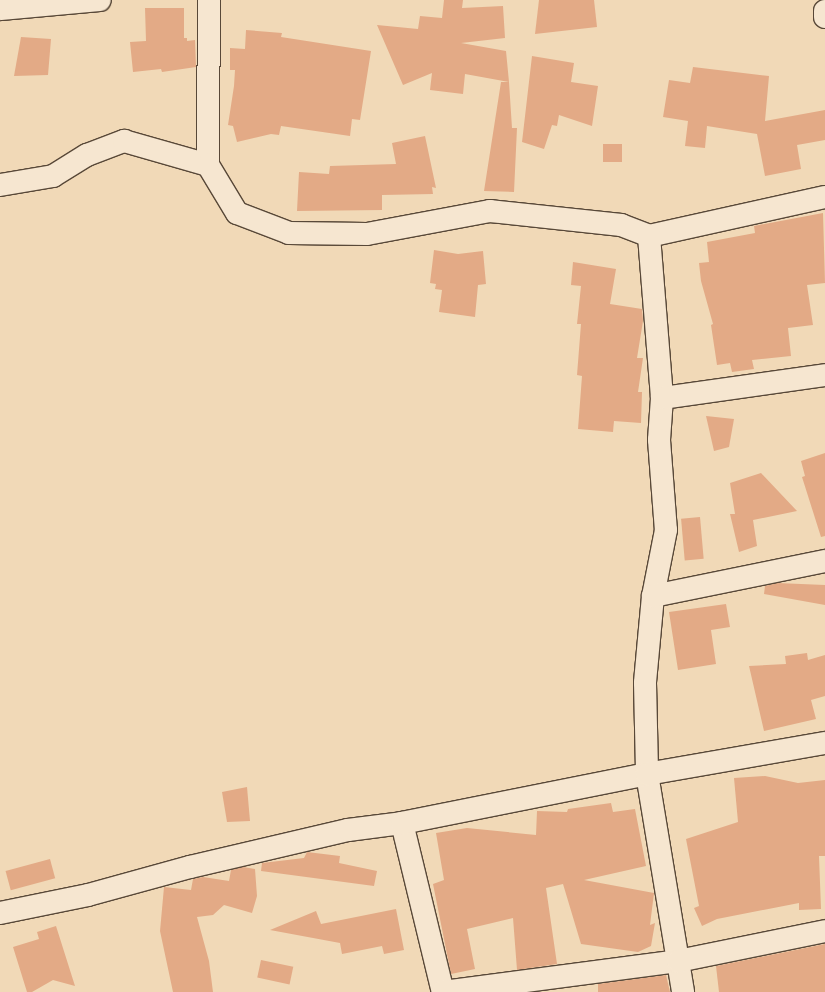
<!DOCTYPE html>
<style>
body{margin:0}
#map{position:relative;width:825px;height:992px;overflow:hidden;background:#f1d9b7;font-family:"IM FELL French Canon",serif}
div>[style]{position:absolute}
.building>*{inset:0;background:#e3aa86;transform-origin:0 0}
.roads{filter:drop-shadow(1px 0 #584838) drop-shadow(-1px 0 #584838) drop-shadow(0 1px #584838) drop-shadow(0 -1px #584838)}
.street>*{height:22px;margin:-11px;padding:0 11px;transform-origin:11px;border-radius:11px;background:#f6e6d0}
span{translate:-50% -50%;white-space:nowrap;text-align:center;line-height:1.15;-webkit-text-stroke:4px #f6e6d0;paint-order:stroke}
</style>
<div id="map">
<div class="building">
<div style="clip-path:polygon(444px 0,463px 0,462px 8px,503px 6px,505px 38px,461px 43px,506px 51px,509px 82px,465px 74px,463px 94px,430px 90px,432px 73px,403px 85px,377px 25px,418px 29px,420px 16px,442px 18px)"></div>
<div style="clip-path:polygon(539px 0,594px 0,597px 27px,535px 34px)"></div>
<div style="clip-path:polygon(145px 8px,184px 8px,184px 38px,187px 38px,187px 41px,195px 40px,196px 67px,162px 72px,161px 69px,133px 72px,130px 42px,146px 41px)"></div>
<div style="clip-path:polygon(246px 30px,282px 33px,281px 37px,371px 51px,360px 120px,352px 119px,350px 136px,281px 126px,279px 135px,271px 134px,237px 142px,233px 126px,228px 125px,234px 86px,235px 70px,230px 70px,230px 48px,245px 49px)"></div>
<div style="clip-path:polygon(21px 37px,51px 39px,48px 75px,14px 76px)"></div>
<div style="clip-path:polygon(532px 56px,574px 63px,571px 82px,598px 86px,592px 126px,559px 115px,557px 126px,552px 125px,544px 149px,522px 142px)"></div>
<div style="clip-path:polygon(693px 67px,769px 76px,765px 121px,825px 110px,825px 140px,797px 145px,801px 169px,765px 176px,757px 134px,707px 126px,705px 148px,685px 146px,688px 121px,663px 117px,669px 80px,690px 83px)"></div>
<div style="clip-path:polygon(501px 82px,509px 82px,512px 128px,517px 128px,514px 192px,484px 191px)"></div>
<div style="clip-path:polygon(425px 136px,436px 188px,432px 187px,433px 194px,382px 195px,382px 210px,297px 211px,299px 172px,329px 174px,330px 166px,396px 164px,392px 143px)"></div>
<div style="left:603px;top:144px;width:19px;height:18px"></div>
<div style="clip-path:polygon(823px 213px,825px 283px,807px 285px,813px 325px,788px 328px,791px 356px,752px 360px,754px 369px,732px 372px,730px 363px,717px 365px,711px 325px,713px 324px,701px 281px,699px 263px,709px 262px,707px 242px,755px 233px,754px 226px)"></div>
<div style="clip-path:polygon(434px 250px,458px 254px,483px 251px,486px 284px,478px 285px,475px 317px,439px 312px,442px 290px,435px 289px,436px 284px,430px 283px)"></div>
<div style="clip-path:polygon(573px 262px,616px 269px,610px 304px,642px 309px,643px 321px,637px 358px,643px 358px,638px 392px,642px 392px,641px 423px,614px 421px,613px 432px,578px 429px,582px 376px,577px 375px,581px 324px,577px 324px,581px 286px,571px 285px)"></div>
<div style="clip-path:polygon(706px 416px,734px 419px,729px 447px,714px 451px)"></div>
<div style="clip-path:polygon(825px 453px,825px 536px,821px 537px,802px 477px,805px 476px,801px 461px)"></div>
<div style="clip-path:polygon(761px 473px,797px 511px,753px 520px,757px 546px,739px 552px,730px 514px,735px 514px,730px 483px)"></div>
<div style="left:700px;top:517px;width:42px;height:19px;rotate:85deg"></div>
<div style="clip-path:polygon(777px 583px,825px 585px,825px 605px,764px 594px,765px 586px)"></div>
<div style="clip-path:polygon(726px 604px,730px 627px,711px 630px,716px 664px,678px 670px,669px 612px)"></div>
<div style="clip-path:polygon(807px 653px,808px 660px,825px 655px,825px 696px,811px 700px,816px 719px,764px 731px,749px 666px,786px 664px,785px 656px)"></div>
<div style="clip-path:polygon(765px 776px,798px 783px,825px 780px,825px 856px,819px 856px,821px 909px,799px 910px,799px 903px,717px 919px,702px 926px,694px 908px,699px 906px,686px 839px,738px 822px,734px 778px)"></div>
<div style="clip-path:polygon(247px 787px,250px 821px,227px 822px,222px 792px)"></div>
<div style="clip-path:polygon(611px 803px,613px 812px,635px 809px,646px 866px,584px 880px,654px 893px,650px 925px,655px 923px,651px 946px,638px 952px,581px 944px,563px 884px,546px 888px,557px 964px,517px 970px,513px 918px,467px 929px,475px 969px,451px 974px,433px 884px,444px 880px,436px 833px,467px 828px,536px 835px,537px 811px,567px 812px,568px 809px)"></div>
<div style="clip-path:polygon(307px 852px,340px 856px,339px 863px,377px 871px,374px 886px,261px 871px,262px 863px,304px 858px)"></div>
<div style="left:50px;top:859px;width:20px;height:46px;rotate:75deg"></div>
<div style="clip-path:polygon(243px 867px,255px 869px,257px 896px,252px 913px,224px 905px,213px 915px,197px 917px,209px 961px,213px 992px,173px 992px,160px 931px,164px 887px,191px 890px,193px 879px,203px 877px,229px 881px,231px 870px)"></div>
<div style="clip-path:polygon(396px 909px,404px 950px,384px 954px,382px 946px,342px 954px,340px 943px,270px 930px,316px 911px,321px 924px)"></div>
<div style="clip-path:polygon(56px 926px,75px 986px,53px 980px,32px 992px,27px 992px,13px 947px,39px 939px,37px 932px)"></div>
<div style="clip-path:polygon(825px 944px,825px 992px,719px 992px,716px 966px)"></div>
<div style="left:261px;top:960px;width:33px;height:18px;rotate:12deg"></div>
<div style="clip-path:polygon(666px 975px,670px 992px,598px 992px,598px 984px)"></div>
</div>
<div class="roads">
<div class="street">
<div style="left:0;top:9px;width:100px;rotate:-5.1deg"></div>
<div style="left:825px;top:11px;width:6px;rotate:90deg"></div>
<div style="left:208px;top:165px;width:165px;rotate:-89.7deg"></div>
<div style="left:0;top:185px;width:54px;rotate:-9.6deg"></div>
<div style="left:53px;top:176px;width:40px;rotate:-32deg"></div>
<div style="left:87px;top:155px;width:40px;rotate:-21deg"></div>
<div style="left:124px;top:141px;width:87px;rotate:15.9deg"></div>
<div style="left:208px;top:165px;width:56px;rotate:58.9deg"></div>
<div style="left:237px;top:213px;width:56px;rotate:21deg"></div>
<div style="left:289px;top:233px;width:78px;rotate:0.7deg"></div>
<div style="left:367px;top:234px;width:125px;rotate:-10.6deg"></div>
<div style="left:490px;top:211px;width:132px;rotate:6.1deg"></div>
<div style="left:621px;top:225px;width:30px;rotate:21deg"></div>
<div style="left:649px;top:236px;width:180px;rotate:-12.5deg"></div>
<div style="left:649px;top:236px;width:163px;rotate:85.4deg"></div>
<div style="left:662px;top:398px;width:42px;rotate:94.1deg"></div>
<div style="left:659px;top:440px;width:90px;rotate:85.6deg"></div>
<div style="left:666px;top:530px;width:67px;rotate:101.1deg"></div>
<div style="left:653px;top:596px;width:87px;rotate:95.3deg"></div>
<div style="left:645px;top:683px;width:91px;rotate:88.7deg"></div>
<div style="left:647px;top:774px;width:221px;rotate:80.6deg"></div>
<div style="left:662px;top:398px;width:165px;rotate:-8deg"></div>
<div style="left:653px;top:596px;width:176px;rotate:-11.5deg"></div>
<div style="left:402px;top:823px;width:174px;rotate:76.4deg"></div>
<div style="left:0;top:913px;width:90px;rotate:-11.6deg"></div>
<div style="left:88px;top:895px;width:106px;rotate:-15.4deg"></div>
<div style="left:190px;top:867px;width:162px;rotate:-13.2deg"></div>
<div style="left:348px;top:830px;width:54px;rotate:-7.4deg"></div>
<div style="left:402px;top:823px;width:250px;rotate:-11.3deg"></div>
<div style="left:647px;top:774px;width:181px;rotate:-9.9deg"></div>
<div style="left:443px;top:992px;width:237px;rotate:-7.5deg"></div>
<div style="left:678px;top:961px;width:150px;rotate:-11.5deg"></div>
</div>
</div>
</div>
